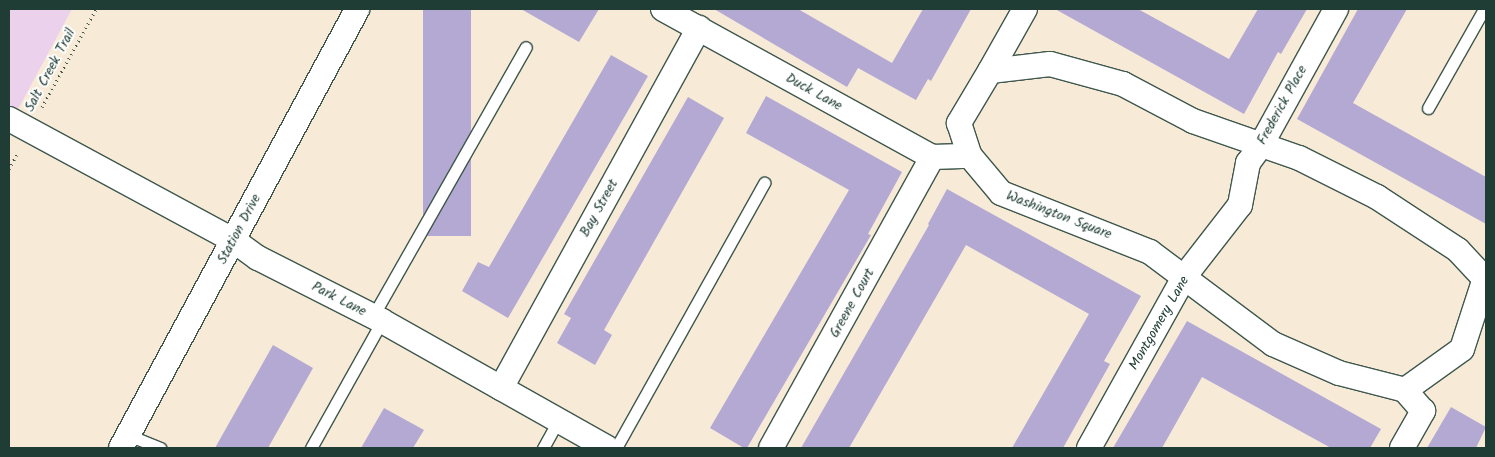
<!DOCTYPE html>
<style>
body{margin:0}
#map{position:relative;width:1495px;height:457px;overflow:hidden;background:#f7ebd8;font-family:Kalam,sans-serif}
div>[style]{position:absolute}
.built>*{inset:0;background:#ebd1eb}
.building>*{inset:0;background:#b3a9d3;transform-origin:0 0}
.path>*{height:3px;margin-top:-1.5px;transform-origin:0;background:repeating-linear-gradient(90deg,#3f574d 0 1px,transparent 0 5px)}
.roads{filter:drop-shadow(1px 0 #3f574d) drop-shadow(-1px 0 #3f574d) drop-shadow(0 1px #3f574d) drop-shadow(0 -1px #3f574d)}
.lane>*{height:11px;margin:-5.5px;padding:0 5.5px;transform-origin:5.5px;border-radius:5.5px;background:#fff}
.street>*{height:24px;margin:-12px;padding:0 12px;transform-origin:12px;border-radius:12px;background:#fff}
span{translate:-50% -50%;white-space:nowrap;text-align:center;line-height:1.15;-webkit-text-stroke:4px #fff;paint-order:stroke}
.street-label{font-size:14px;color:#1f3d34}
.frame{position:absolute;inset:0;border:10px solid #1f3d34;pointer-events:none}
</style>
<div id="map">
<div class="built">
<div style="clip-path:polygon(9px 9px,72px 9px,9px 126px)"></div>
</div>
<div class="building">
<div style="left:423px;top:9px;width:48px;height:227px"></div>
<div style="clip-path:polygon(521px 9px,599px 9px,579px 42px)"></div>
<div style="clip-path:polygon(714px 9px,798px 9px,892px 63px,923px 9px,971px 9px,931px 81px,928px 79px,916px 100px,858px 68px,847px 87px)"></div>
<div style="clip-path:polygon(1055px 9px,1138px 9px,1229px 59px,1258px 9px,1307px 9px,1281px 54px,1278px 52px,1244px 114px)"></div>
<div style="clip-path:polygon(1358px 9px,1407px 9px,1353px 103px,1486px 177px,1486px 224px,1297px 119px)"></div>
<div style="clip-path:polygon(611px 55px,648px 76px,508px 318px,462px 291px,478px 262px,489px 267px)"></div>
<div style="clip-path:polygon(766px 96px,902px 172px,868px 234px,871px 235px,747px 448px,744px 448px,710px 428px,849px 190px,746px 133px)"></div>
<div style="clip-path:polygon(688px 97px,724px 118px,604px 330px,612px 335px,595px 365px,557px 343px,571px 318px,564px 314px)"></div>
<div style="clip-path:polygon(947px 189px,1141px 296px,1104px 361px,1110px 364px,1063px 448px,1012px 448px,1089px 314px,966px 245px,849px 448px,801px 448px,929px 225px,928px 224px)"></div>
<div style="clip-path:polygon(1187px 321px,1381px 429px,1370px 448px,1331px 448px,1202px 377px,1162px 448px,1113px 448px)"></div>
<div style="clip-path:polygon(273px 345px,313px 368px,268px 448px,215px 448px)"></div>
<div style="clip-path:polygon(1451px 407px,1486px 427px,1476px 448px,1427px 448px)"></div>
<div style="clip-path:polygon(384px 408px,424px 430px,413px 448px,361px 448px)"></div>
</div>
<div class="path">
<div style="left:42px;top:107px;width:112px;rotate:-61.1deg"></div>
<div style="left:9px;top:169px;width:19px;rotate:-62deg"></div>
</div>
<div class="roads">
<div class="lane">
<div style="left:1428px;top:108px;width:114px;rotate:-60.5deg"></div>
<div style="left:373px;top:316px;width:309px;rotate:-60.4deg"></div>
<div style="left:128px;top:435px;width:35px;rotate:22deg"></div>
<div style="left:311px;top:448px;width:145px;rotate:-60.8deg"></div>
<div style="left:543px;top:448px;width:31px;rotate:-61deg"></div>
<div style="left:616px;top:448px;width:304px;rotate:-60.8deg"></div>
</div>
<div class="street">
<div style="left:663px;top:9px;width:307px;rotate:28.8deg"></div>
<div style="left:932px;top:157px;width:38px;rotate:-2deg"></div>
<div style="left:990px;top:71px;width:71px;rotate:-60.6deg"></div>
<div style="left:9px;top:119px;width:255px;rotate:28.4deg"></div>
<div style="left:233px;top:240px;width:31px;rotate:36deg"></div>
<div style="left:258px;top:258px;width:139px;rotate:26.9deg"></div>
<div style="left:382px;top:321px;width:258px;rotate:29.4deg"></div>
<div style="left:1484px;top:278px;width:38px;rotate:-133deg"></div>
<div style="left:1458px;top:250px;width:97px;rotate:-146.8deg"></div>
<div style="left:1377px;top:197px;width:87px;rotate:-153.4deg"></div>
<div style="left:1299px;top:158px;width:112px;rotate:-160.8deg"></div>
<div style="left:1193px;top:121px;width:79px;rotate:-152.1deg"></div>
<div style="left:1123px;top:84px;width:76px;rotate:-164.7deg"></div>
<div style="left:1050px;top:64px;width:60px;rotate:173.3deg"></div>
<div style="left:990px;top:71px;width:61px;rotate:120.8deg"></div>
<div style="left:959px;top:123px;width:35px;rotate:72deg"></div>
<div style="left:970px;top:156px;width:48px;rotate:50deg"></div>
<div style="left:1001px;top:193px;width:160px;rotate:21.6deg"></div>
<div style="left:1150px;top:252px;width:154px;rotate:36.8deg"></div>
<div style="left:1273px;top:344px;width:72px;rotate:23.7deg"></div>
<div style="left:1339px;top:373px;width:68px;rotate:14.4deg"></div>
<div style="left:1405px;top:390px;width:70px;rotate:-35.7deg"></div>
<div style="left:1462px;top:349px;width:78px;rotate:-72deg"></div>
<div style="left:501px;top:388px;width:411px;rotate:-61.2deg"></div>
<div style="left:121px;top:448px;width:498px;rotate:-61.7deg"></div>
<div style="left:771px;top:448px;width:333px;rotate:-61deg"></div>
<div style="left:1089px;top:448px;width:196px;rotate:-60.9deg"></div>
<div style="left:1184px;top:277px;width:91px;rotate:-52.1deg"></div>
<div style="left:1240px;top:205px;width:43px;rotate:-79.2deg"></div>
<div style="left:1248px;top:163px;width:22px;rotate:-54deg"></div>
<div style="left:1261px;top:145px;width:155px;rotate:-61.1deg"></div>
<div style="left:1402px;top:448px;width:43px;rotate:-60.4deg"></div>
<div style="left:1423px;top:411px;width:28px;rotate:-131deg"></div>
</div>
</div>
<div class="street-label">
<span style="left:50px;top:70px;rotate:-62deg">Salt Creek Trail</span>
<span style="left:814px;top:92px;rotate:29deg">Duck Lane</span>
<span style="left:1282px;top:105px;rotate:-61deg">Frederick Place</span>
<span style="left:599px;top:208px;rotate:-61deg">Bay Street</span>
<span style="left:1059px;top:215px;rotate:21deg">Washington Square</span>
<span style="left:239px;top:229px;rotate:-62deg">Station Drive</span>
<span style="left:339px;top:299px;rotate:27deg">Park Lane</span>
<span style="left:852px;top:303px;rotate:-61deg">Greene Court</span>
<span style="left:1159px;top:323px;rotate:-60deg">Montgomery Lane</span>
</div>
<div class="frame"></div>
</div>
